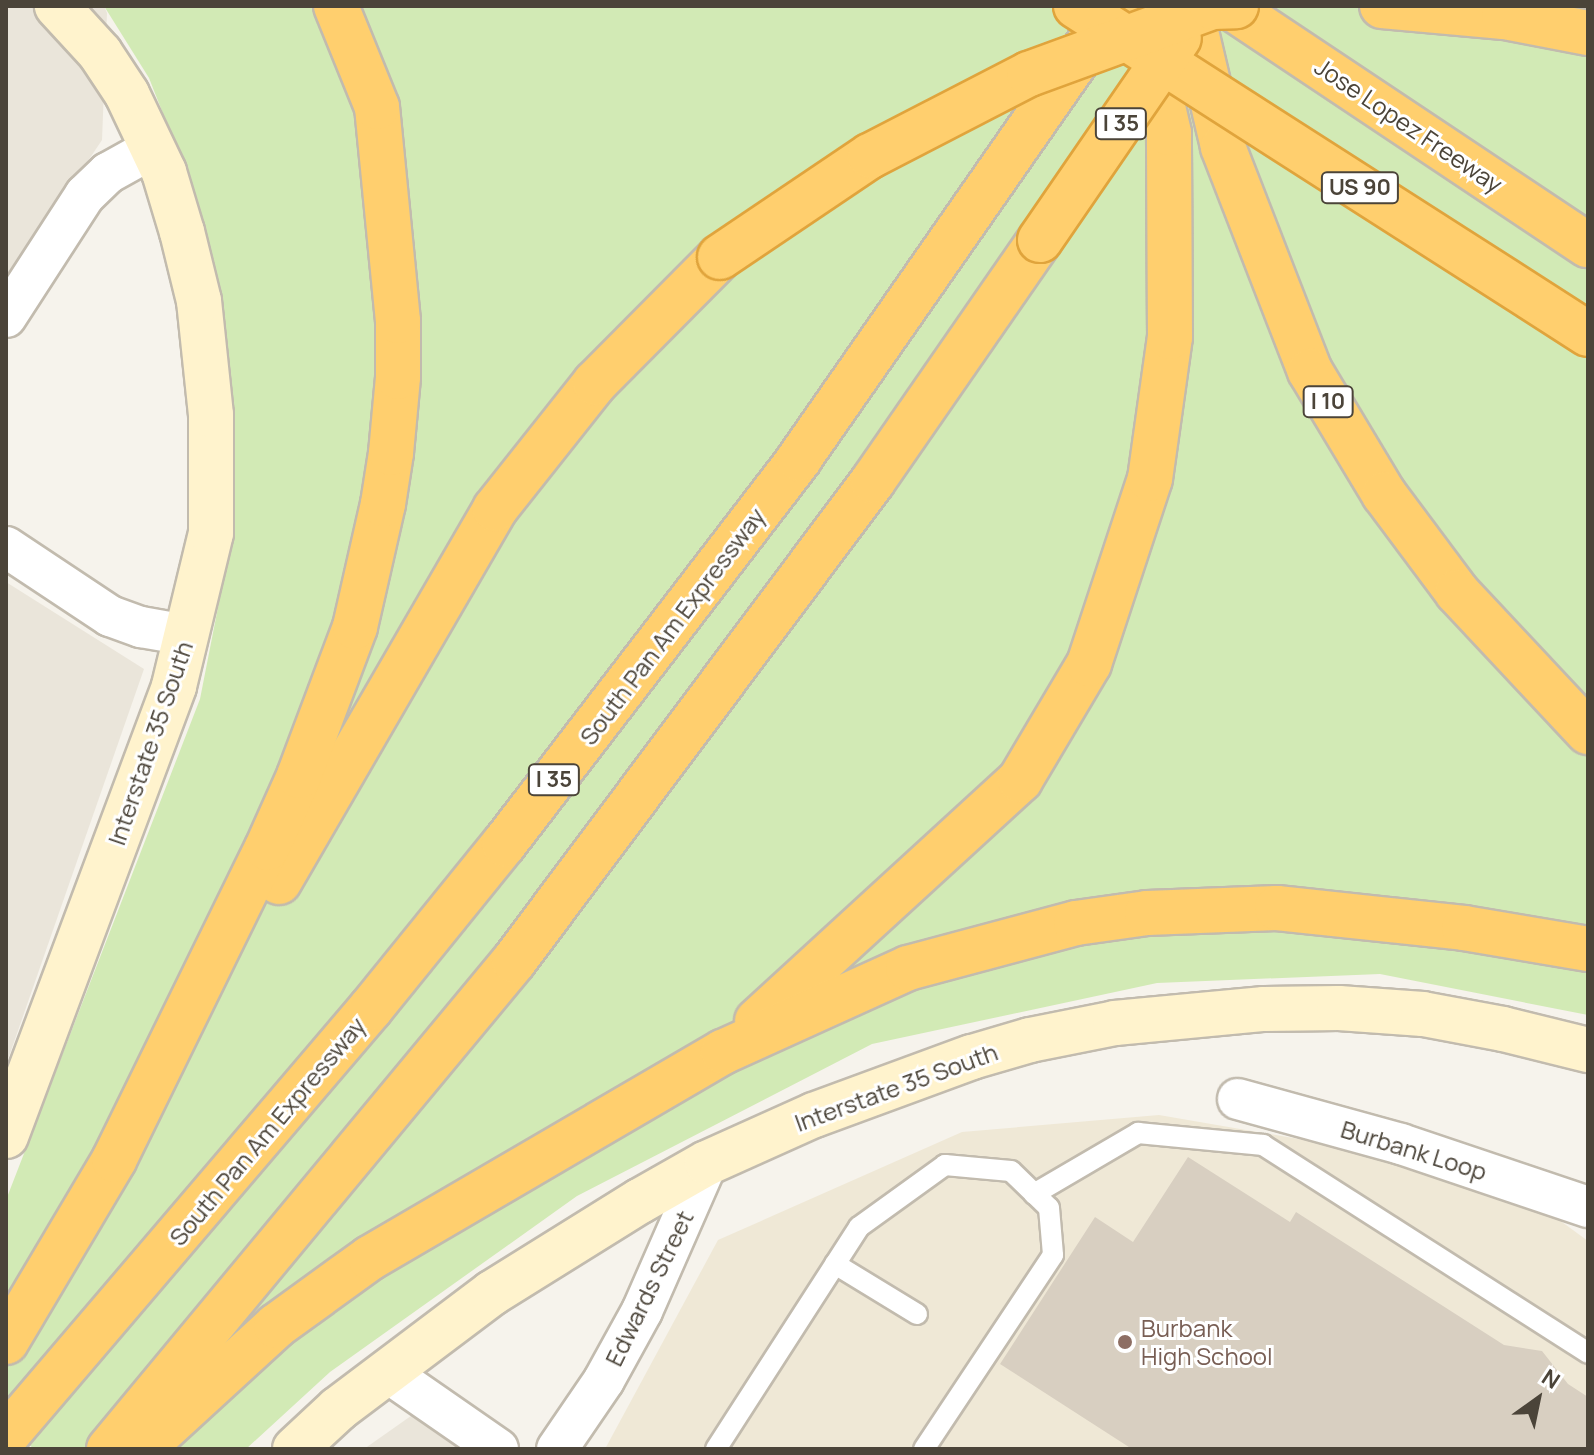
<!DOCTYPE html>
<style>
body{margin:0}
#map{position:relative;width:1594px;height:1455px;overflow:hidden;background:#f6f3ec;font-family:Manrope,sans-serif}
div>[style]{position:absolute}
.residential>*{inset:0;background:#eae5da}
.education>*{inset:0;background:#efe8d6}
.green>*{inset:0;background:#d2eab5}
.building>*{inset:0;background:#d8cfc1}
.roads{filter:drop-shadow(2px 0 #c2bbae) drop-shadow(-2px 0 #c2bbae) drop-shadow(0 2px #c2bbae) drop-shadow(0 -2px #c2bbae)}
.service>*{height:20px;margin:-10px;padding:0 10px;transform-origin:10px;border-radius:10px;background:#fff}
.minor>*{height:40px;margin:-20px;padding:0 20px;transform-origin:20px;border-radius:20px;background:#fff}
.secondary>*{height:44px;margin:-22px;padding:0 22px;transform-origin:22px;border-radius:22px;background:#fff3cd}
.motorway>*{height:44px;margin:-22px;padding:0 22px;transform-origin:22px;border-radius:22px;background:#ffcf6e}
.bridges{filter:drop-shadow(2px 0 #e0a43c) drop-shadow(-2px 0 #e0a43c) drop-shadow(0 2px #e0a43c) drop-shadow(0 -2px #e0a43c)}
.motorway-bridge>*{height:44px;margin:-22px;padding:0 22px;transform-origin:22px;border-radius:22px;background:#ffcf6e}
.dots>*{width:22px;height:22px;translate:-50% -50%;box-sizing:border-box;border:4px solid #fff;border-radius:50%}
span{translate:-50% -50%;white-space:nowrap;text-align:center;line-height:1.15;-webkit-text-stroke:6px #fff;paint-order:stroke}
.shield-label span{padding:2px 6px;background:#fff;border:2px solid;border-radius:6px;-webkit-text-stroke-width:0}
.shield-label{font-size:22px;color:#4b4439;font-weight:700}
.street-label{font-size:24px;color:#4b4439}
.education-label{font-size:24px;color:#785e54}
.left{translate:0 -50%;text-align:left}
.frame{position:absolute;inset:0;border:8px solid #4b4439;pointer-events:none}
.north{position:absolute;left:1498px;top:1359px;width:80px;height:80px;-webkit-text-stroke:6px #fff;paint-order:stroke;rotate:33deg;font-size:22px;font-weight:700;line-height:32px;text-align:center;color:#4b4439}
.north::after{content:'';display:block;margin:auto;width:28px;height:36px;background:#4b4439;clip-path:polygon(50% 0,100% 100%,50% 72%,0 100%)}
</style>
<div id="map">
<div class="residential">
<div style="clip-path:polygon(6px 6px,104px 6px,107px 13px,102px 140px,6px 283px)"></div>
<div style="clip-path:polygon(6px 582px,144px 669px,6px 1065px)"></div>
<div style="clip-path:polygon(418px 1411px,462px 1449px,364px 1449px)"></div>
</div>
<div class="education">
<div style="clip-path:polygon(1159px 1115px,1398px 1156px,1540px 1206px,1588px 1241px,1588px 1449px,605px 1449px,718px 1240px,962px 1132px)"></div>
</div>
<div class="green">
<div style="clip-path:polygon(104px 6px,1588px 6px,1588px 1015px,1380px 974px,1157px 983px,872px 1044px,577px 1196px,330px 1372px,246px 1449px,34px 1449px,6px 1424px,6px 1200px,200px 699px,232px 536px,186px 172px,149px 78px)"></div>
</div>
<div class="building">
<div style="clip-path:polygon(1188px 1157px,1290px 1222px,1296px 1212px,1504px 1345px,1542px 1351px,1568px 1384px,1588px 1397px,1588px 1449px,1132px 1449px,1000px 1364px,1095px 1217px,1133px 1242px)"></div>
</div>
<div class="roads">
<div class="service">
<div style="left:1034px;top:1194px;width:121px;rotate:-30.4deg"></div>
<div style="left:1138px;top:1133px;width:126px;rotate:5.5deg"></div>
<div style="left:1263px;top:1145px;width:386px;rotate:32.6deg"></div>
<div style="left:835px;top:1264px;width:96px;rotate:31.4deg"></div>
<div style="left:716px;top:1449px;width:264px;rotate:-57.2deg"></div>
<div style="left:859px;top:1227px;width:106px;rotate:-35.8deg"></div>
<div style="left:945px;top:1165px;width:66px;rotate:5.2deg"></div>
<div style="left:1011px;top:1171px;width:53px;rotate:44.2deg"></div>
<div style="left:1049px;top:1208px;width:47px;rotate:85.1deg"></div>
<div style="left:1053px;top:1255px;width:233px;rotate:123.6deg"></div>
</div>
<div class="minor">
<div style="left:6px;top:317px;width:145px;rotate:-57.1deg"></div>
<div style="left:85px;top:195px;width:32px;rotate:-44deg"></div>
<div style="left:108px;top:173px;width:51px;rotate:-29.1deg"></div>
<div style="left:6px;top:547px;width:125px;rotate:33.6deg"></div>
<div style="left:110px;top:616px;width:33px;rotate:20deg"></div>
<div style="left:141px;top:627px;width:47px;rotate:9.9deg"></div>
<div style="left:1238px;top:1099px;width:169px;rotate:15.4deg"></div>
<div style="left:1401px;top:1144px;width:197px;rotate:18.6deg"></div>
<div style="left:387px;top:1372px;width:135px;rotate:34.7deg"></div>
<div style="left:557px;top:1449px;width:83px;rotate:-55.7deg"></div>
<div style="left:604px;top:1380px;width:79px;rotate:-61.2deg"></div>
<div style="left:642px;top:1311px;width:162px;rotate:-66.3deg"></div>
</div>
<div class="secondary">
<div style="left:6px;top:1136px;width:480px;rotate:-69.5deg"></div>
<div style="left:174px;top:686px;width:157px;rotate:-76.4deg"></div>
<div style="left:211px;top:533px;width:118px;rotate:-90deg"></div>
<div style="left:211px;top:415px;width:115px;rotate:-96deg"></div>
<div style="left:199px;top:301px;width:71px;rotate:-103.8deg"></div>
<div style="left:182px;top:232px;width:63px;rotate:-106.7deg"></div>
<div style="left:164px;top:172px;width:86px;rotate:-115.4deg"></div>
<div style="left:127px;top:94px;width:49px;rotate:-123.4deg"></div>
<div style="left:100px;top:53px;width:64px;rotate:-132.5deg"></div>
<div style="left:295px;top:1449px;width:59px;rotate:-42.9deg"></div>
<div style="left:338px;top:1409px;width:193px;rotate:-37deg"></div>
<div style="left:492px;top:1293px;width:174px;rotate:-31.9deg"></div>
<div style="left:640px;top:1201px;width:77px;rotate:-29.6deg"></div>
<div style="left:707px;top:1163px;width:117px;rotate:-24.2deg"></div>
<div style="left:814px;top:1115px;width:168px;rotate:-20.2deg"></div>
<div style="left:972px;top:1057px;width:60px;rotate:-16.3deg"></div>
<div style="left:1030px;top:1040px;width:87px;rotate:-11.3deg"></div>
<div style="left:1115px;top:1023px;width:150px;rotate:-5.4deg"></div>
<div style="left:1264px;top:1009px;width:75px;rotate:-0.8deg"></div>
<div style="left:1339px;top:1008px;width:84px;rotate:4.1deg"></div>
<div style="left:1423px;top:1014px;width:81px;rotate:10.6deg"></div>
<div style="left:1503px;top:1029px;width:88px;rotate:13.9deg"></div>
</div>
<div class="motorway">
<div style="left:1190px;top:6px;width:145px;rotate:76.8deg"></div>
<div style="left:1223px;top:147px;width:240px;rotate:68.8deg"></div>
<div style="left:1310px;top:371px;width:144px;rotate:59deg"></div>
<div style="left:1384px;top:494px;width:122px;rotate:53.3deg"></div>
<div style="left:1457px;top:592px;width:192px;rotate:46.9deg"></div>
<div style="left:1229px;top:6px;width:431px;rotate:33.7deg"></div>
<div style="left:1382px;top:6px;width:122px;rotate:5.2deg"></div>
<div style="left:1504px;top:17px;width:86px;rotate:10.8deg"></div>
<div style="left:279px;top:882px;width:431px;rotate:-59.9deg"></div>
<div style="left:495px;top:509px;width:161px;rotate:-51.6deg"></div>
<div style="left:595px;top:383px;width:177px;rotate:-45.2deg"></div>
<div style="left:757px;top:1021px;width:357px;rotate:-42.5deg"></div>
<div style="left:1020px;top:780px;width:135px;rotate:-59.3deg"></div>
<div style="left:1089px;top:664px;width:195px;rotate:-71.8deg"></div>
<div style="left:1150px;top:479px;width:143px;rotate:-82deg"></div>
<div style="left:1170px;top:337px;width:204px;rotate:-90.3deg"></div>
<div style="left:1169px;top:133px;width:130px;rotate:-102.9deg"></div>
<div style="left:6px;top:1342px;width:212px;rotate:-59.3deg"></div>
<div style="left:114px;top:1160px;width:347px;rotate:-63.9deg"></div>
<div style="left:267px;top:848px;width:79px;rotate:-66deg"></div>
<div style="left:299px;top:776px;width:159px;rotate:-69.4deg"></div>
<div style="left:355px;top:627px;width:126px;rotate:-77.2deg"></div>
<div style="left:383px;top:504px;width:52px;rotate:-81.1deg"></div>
<div style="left:391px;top:453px;width:76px;rotate:-84.7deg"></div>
<div style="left:398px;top:377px;width:56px;rotate:-90deg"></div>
<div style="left:398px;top:321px;width:215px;rotate:-95.6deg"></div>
<div style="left:377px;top:107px;width:109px;rotate:-112.1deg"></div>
<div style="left:6px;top:1436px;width:563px;rotate:-49.54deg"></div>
<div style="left:371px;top:1008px;width:211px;rotate:-51deg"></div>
<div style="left:504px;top:844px;width:485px;rotate:-52.5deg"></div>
<div style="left:799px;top:459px;width:511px;rotate:-55.13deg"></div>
<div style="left:109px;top:1449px;width:634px;rotate:-50.31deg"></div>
<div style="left:514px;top:961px;width:599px;rotate:-53.21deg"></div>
<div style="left:873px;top:481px;width:293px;rotate:-55.3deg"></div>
<div style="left:142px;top:1449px;width:182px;rotate:-42.5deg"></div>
<div style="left:276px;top:1326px;width:116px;rotate:-35.9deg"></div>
<div style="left:370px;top:1258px;width:409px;rotate:-30.3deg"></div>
<div style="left:723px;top:1052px;width:203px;rotate:-24.4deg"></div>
<div style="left:908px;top:968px;width:174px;rotate:-15deg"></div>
<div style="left:1076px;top:923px;width:72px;rotate:-8deg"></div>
<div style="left:1147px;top:913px;width:130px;rotate:-2.2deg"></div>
<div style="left:1277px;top:908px;width:188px;rotate:6.1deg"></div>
<div style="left:1464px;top:928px;width:126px;rotate:9.6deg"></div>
</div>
</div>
<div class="bridges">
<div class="motorway-bridge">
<div style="left:1076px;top:6px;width:608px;rotate:32.64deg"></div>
<div style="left:1040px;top:240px;width:245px;rotate:-55.5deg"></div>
<div style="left:720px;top:257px;width:181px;rotate:-34deg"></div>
<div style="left:870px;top:156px;width:179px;rotate:-27.3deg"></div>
<div style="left:1029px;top:74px;width:195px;rotate:-20.1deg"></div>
<div style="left:1212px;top:7px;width:24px;rotate:-2deg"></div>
</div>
</div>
<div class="dots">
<div style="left:1125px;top:1342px;background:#8d6e63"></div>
</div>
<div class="shield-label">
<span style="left:1121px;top:124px">I 35</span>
<span style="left:1360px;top:188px">US 90</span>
<span style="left:1328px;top:402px">I 10</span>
<span style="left:554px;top:780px">I 35</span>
</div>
<div class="street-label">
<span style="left:1409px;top:125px;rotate:34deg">Jose Lopez Freeway</span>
<span style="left:672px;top:626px;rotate:-53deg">South Pan Am Expressway</span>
<span style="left:150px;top:743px;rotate:-71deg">Interstate 35 South</span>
<span style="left:896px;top:1087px;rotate:-20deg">Interstate 35 South</span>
<span style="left:267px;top:1131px;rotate:-50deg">South Pan Am Expressway</span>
<span style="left:1414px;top:1150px;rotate:17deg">Burbank Loop</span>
<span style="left:649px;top:1288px;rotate:-64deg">Edwards Street</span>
</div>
<div class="education-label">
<span class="left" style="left:1141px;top:1342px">Burbank<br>High School</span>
</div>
<div class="frame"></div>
<div class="north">N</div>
</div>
